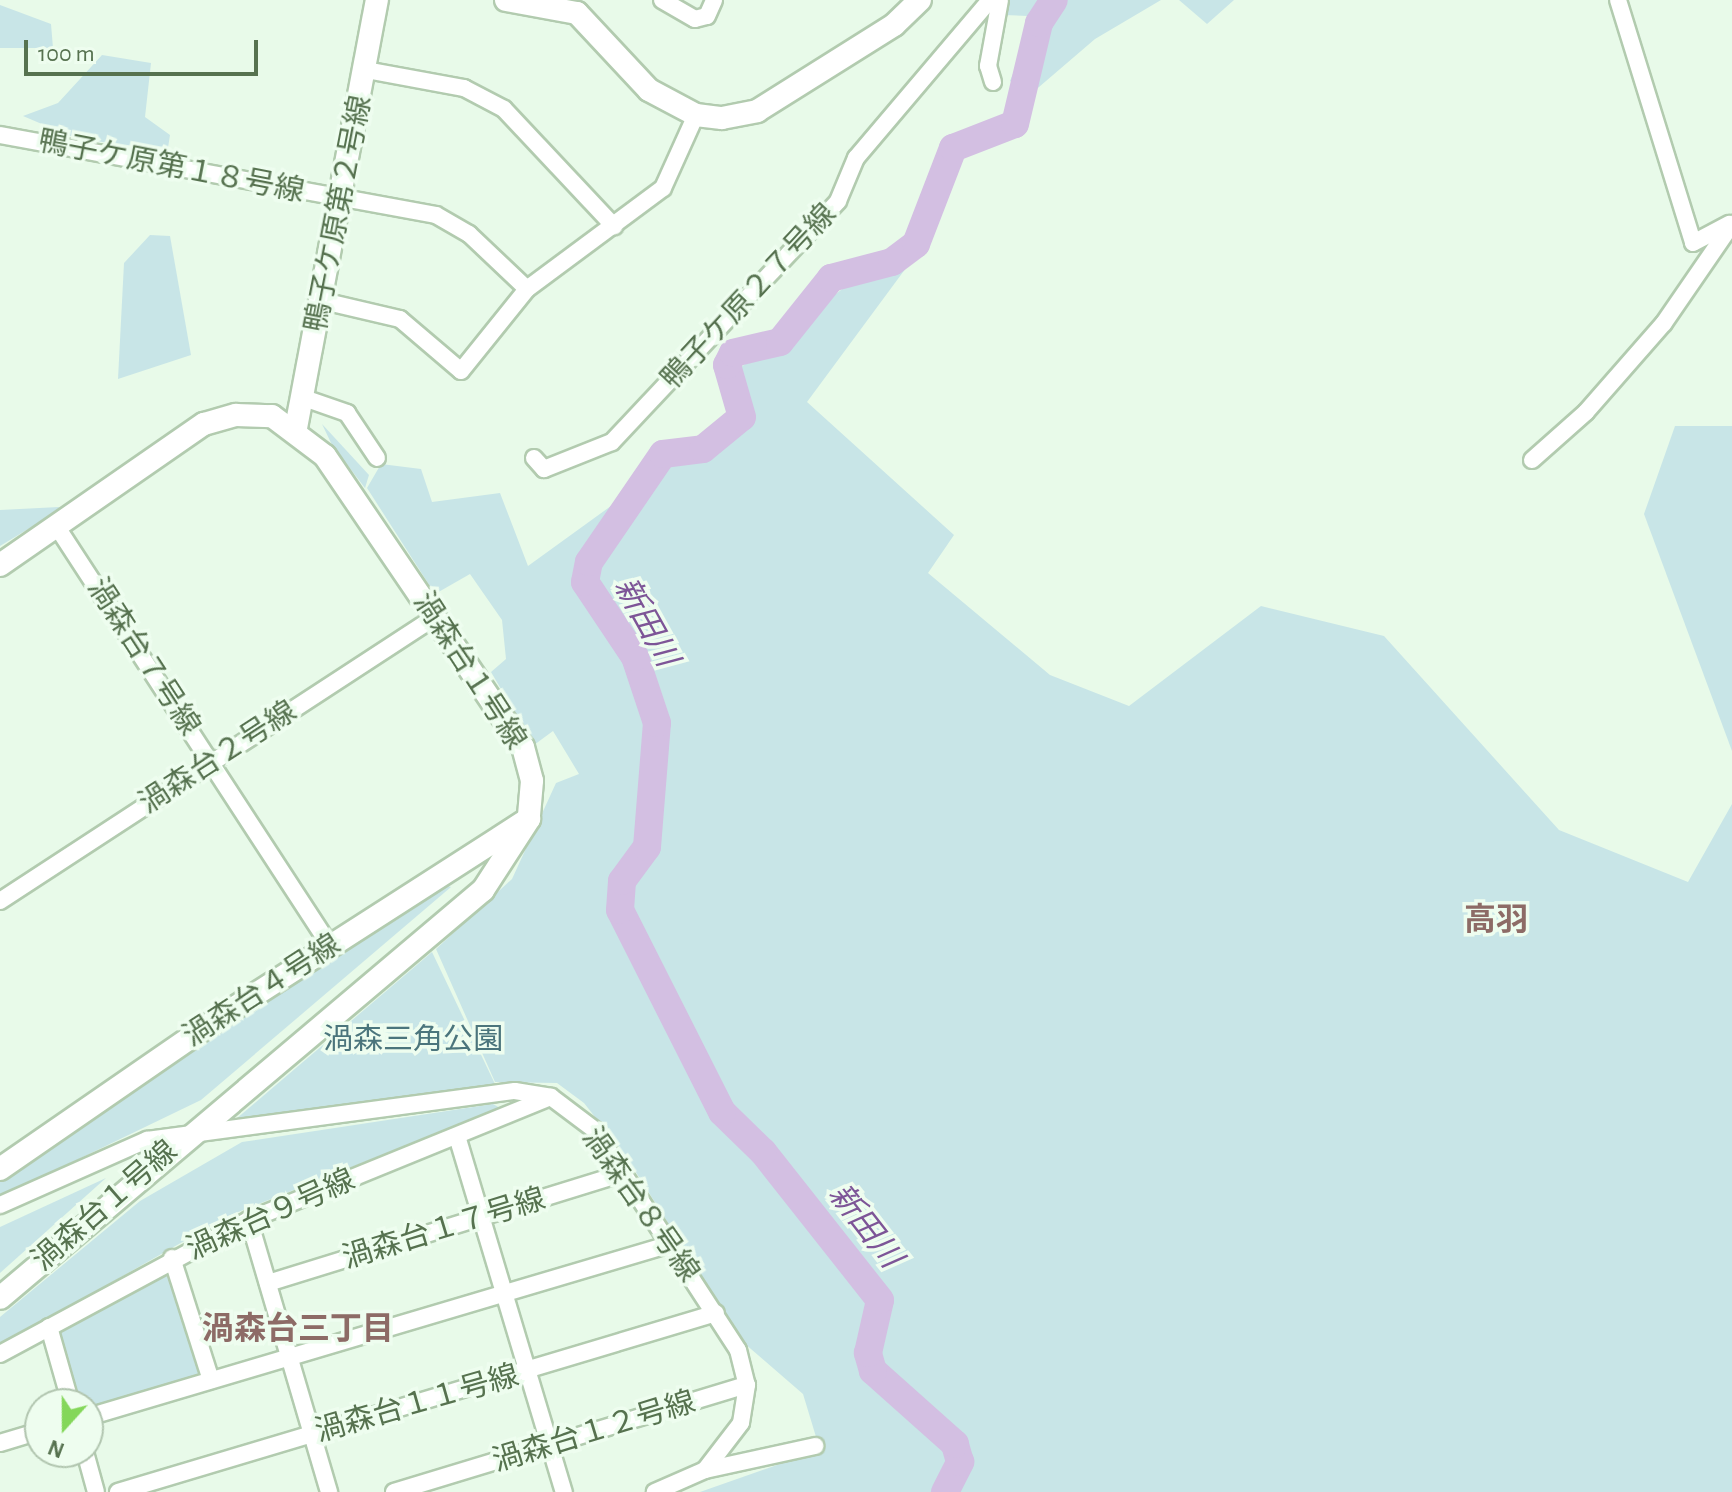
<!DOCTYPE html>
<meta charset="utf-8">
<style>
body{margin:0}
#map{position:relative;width:1732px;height:1492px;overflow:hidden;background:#e8fae9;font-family:"Alegreya Sans","Noto Sans JP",sans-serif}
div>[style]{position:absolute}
.green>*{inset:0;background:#c8e5e7}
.river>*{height:28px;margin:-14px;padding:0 14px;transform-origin:14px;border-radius:14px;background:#d3bfe2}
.roads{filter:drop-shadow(2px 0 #b2cbaf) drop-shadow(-2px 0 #b2cbaf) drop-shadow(0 2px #b2cbaf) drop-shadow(0 -2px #b2cbaf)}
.street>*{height:16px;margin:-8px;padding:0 8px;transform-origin:8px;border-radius:8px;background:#fff}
.secondary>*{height:22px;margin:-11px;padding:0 11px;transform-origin:11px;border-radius:11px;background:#fff}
span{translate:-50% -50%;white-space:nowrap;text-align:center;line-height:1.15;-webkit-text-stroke:7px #eefdef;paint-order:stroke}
.street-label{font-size:30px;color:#56724f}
.park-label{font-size:30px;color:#4b757c}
.water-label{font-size:32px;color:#7d5597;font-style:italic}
.neighbourhood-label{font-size:32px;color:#8d6b66;font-weight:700}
.north{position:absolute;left:24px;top:1388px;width:80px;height:80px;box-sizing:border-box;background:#eefdef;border:2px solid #b1c5af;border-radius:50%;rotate:201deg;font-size:22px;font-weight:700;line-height:32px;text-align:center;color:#56724f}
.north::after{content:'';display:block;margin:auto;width:28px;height:36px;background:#84d75a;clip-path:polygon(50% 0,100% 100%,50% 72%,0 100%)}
.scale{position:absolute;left:24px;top:40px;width:234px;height:36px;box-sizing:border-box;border:4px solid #56724f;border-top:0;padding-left:10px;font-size:24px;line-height:28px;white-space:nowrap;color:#56724f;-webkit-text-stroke:6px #eefdef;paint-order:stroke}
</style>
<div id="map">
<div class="green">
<div style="clip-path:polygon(1008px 0,1161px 0,1095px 39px,1032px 93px,1010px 81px,1026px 43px,1028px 16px,1004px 15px)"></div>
<div style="clip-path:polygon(1179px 0,1234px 0,1207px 24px)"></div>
<div style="clip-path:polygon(0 5px,51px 24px,53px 48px,0 48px)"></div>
<div style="clip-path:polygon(102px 55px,151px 63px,145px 117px,170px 135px,167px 154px,70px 136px,23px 116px,58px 103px)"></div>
<div style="clip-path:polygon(150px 235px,170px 236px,191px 355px,118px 379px,124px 263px)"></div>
<div style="clip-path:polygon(906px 268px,807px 402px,954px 535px,928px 573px,1050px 675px,1129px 706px,1261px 606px,1384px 636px,1559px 830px,1688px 882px,1732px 804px,1732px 1492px,700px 1492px,820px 1450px,803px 1394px,744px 1343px,625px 1155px,584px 1103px,557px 1083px,495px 1082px,436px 949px,512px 879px,556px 783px,579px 774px,553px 731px,534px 745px,491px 672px,506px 659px,502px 620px,470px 574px,435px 594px,367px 488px,381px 464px,421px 469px,432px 502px,500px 493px,528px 566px,745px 409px,736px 371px,850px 283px)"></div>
<div style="clip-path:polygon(322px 424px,369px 475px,365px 488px,332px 445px)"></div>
<div style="clip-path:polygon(1675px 426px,1732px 426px,1732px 751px,1644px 514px)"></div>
<div style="clip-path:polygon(59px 507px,58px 511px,0 546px,0 510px)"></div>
<div style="clip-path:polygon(442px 884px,451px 887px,201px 1100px,0 1197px,0 1179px)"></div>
<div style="clip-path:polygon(432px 952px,495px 1084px,236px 1119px)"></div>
<div style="clip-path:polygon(493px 1104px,500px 1108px,228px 1216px,0 1346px,0 1317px,140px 1201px,242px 1142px)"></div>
<div style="clip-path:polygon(106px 1178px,0 1273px,0 1227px)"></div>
<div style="clip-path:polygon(168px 1268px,203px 1376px,88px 1411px,79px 1404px,57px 1330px)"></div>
</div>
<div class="river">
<div style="left:945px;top:1492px;width:34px;rotate:-63deg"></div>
<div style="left:960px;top:1462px;width:19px;rotate:-106deg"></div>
<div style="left:955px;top:1444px;width:110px;rotate:-138.3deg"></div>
<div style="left:873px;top:1371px;width:19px;rotate:-106deg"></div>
<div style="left:868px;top:1353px;width:54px;rotate:-77.2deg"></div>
<div style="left:880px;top:1300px;width:189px;rotate:-128.3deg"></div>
<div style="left:763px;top:1152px;width:57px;rotate:-135.7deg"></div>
<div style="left:722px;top:1112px;width:226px;rotate:-116.8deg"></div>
<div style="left:620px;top:910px;width:29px;rotate:-86deg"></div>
<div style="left:622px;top:881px;width:42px;rotate:-53.7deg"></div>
<div style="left:647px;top:847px;width:124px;rotate:-85.4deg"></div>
<div style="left:657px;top:723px;width:70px;rotate:-108.4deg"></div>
<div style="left:635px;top:657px;width:90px;rotate:-123.7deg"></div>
<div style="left:585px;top:582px;width:20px;rotate:-79deg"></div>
<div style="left:589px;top:562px;width:131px;rotate:-55.6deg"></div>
<div style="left:663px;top:454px;width:40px;rotate:-7.1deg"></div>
<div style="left:703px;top:449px;width:50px;rotate:-39.4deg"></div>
<div style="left:742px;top:417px;width:54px;rotate:-106.1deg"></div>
<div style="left:727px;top:365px;width:13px;rotate:-63deg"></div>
<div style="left:733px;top:353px;width:48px;rotate:-13.2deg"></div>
<div style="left:780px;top:342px;width:82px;rotate:-51.4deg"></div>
<div style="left:831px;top:278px;width:63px;rotate:-14.7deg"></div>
<div style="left:892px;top:262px;width:30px;rotate:-37deg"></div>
<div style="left:916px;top:244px;width:103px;rotate:-68.9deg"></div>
<div style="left:953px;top:148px;width:66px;rotate:-21.2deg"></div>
<div style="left:1015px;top:124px;width:104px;rotate:-76.6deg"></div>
<div style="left:1039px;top:23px;width:27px;rotate:-57deg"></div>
</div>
<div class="roads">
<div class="street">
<div style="left:662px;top:0;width:38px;rotate:30deg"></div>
<div style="left:695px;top:19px;width:12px;rotate:-14deg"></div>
<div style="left:707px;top:16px;width:17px;rotate:-66deg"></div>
<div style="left:1618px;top:0;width:254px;rotate:72.8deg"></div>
<div style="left:1693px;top:243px;width:41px;rotate:-27.8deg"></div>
<div style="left:366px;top:70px;width:100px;rotate:10.4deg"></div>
<div style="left:464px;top:88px;width:45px;rotate:27.7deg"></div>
<div style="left:504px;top:109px;width:161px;rotate:46.8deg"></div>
<div style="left:993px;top:82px;width:17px;rotate:-107deg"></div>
<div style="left:988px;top:66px;width:67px;rotate:-79.7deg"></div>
<div style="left:0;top:135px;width:443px;rotate:10.4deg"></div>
<div style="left:436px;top:215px;width:38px;rotate:30deg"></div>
<div style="left:469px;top:234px;width:80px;rotate:43.5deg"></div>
<div style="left:323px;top:301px;width:79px;rotate:13.2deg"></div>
<div style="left:400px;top:319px;width:80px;rotate:40.4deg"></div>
<div style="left:461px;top:371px;width:105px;rotate:-51.2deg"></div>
<div style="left:527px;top:289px;width:169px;rotate:-36.6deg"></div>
<div style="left:663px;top:188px;width:80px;rotate:-65.7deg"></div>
<div style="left:304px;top:398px;width:46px;rotate:19.2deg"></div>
<div style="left:347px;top:413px;width:54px;rotate:56.3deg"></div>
<div style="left:534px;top:458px;width:15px;rotate:48deg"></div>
<div style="left:544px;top:469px;width:73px;rotate:-21.7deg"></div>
<div style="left:612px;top:442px;width:330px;rotate:-46.8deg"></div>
<div style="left:838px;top:201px;width:47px;rotate:-67.3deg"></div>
<div style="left:856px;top:158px;width:207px;rotate:-49.7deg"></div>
<div style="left:1532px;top:460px;width:72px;rotate:-41.6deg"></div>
<div style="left:1586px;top:412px;width:118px;rotate:-48.8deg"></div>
<div style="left:1664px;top:323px;width:120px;rotate:-55.5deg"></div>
<div style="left:59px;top:530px;width:496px;rotate:56.9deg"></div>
<div style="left:0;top:901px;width:520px;rotate:-33.14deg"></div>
<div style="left:457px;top:1136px;width:372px;rotate:73.3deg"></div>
<div style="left:0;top:1205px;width:161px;rotate:-23.9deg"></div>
<div style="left:147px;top:1140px;width:371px;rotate:-7.6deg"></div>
<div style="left:515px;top:1091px;width:36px;rotate:9deg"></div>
<div style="left:551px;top:1097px;width:55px;rotate:36.9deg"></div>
<div style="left:595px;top:1130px;width:262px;rotate:57deg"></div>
<div style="left:738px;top:1350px;width:36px;rotate:76deg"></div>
<div style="left:747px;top:1385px;width:38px;rotate:99deg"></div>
<div style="left:741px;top:1423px;width:59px;rotate:127.5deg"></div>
<div style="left:705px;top:1470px;width:55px;rotate:156.3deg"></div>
<div style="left:249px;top:1220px;width:284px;rotate:73.6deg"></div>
<div style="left:172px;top:1258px;width:128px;rotate:72.3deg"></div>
<div style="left:268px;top:1283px;width:368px;rotate:-17.2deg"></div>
<div style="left:49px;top:1327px;width:80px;rotate:74.1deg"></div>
<div style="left:0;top:1354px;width:283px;rotate:-28.3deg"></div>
<div style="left:249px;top:1220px;width:326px;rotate:-22.2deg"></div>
<div style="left:88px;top:1417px;width:604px;rotate:-16.54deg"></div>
<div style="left:0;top:1443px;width:42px;rotate:-16.7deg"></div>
<div style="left:85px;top:1452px;width:41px;rotate:74.6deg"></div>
<div style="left:705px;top:1470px;width:113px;rotate:-12.3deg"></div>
<div style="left:118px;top:1492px;width:624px;rotate:-16.66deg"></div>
<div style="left:394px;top:1492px;width:369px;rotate:-16.9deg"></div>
</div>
<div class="secondary">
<div style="left:506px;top:0;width:72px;rotate:10.4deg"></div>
<div style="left:577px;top:13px;width:105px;rotate:46.9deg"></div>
<div style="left:649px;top:90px;width:53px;rotate:28deg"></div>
<div style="left:696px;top:115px;width:26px;rotate:7deg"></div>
<div style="left:722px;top:118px;width:36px;rotate:-11deg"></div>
<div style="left:757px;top:111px;width:162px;rotate:-32.1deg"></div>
<div style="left:894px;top:25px;width:36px;rotate:-44deg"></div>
<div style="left:296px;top:428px;width:436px;rotate:-79.3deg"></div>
<div style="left:0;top:565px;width:248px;rotate:-34.7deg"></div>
<div style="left:204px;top:424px;width:33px;rotate:-16deg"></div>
<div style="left:236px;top:415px;width:36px;rotate:2deg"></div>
<div style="left:272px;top:416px;width:66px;rotate:37deg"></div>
<div style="left:325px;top:456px;width:352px;rotate:55.8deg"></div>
<div style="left:523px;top:747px;width:35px;rotate:75deg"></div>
<div style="left:532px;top:781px;width:38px;rotate:95deg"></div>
<div style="left:529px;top:819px;width:85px;rotate:122.9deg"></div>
<div style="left:483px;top:890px;width:632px;rotate:139.81deg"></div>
<div style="left:0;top:1169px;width:277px;rotate:-34.6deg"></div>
<div style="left:228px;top:1012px;width:358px;rotate:-32.7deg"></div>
</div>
</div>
<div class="street-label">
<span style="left:171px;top:167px;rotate:11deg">鴨子ケ原第１８号線</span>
<span style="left:339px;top:214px;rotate:-79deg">鴨子ケ原第２号線</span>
<span style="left:749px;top:297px;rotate:-47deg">鴨子ケ原２７号線</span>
<span style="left:143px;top:657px;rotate:57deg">渦森台７号線</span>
<span style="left:469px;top:671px;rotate:57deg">渦森台１号線</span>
<span style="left:218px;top:758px;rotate:-33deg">渦森台２号線</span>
<span style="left:262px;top:991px;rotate:-33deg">渦森台４号線</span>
<span style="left:640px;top:1205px;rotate:55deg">渦森台８号線</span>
<span style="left:105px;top:1206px;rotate:-41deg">渦森台１号線</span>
<span style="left:271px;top:1215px;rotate:-24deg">渦森台９号線</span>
<span style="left:444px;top:1229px;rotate:-17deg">渦森台１７号線</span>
<span style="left:417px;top:1404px;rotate:-16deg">渦森台１１号線</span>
<span style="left:594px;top:1432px;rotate:-17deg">渦森台１２号線</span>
</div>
<div class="park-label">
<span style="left:413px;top:1040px">渦森三角公園</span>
</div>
<div class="water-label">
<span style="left:646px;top:622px;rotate:61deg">新田川</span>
<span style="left:865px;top:1226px;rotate:52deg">新田川</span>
</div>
<div class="neighbourhood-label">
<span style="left:1496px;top:920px">高羽</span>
<span style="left:298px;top:1329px">渦森台三丁目</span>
</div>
<div class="north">N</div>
<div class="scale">100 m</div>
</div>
